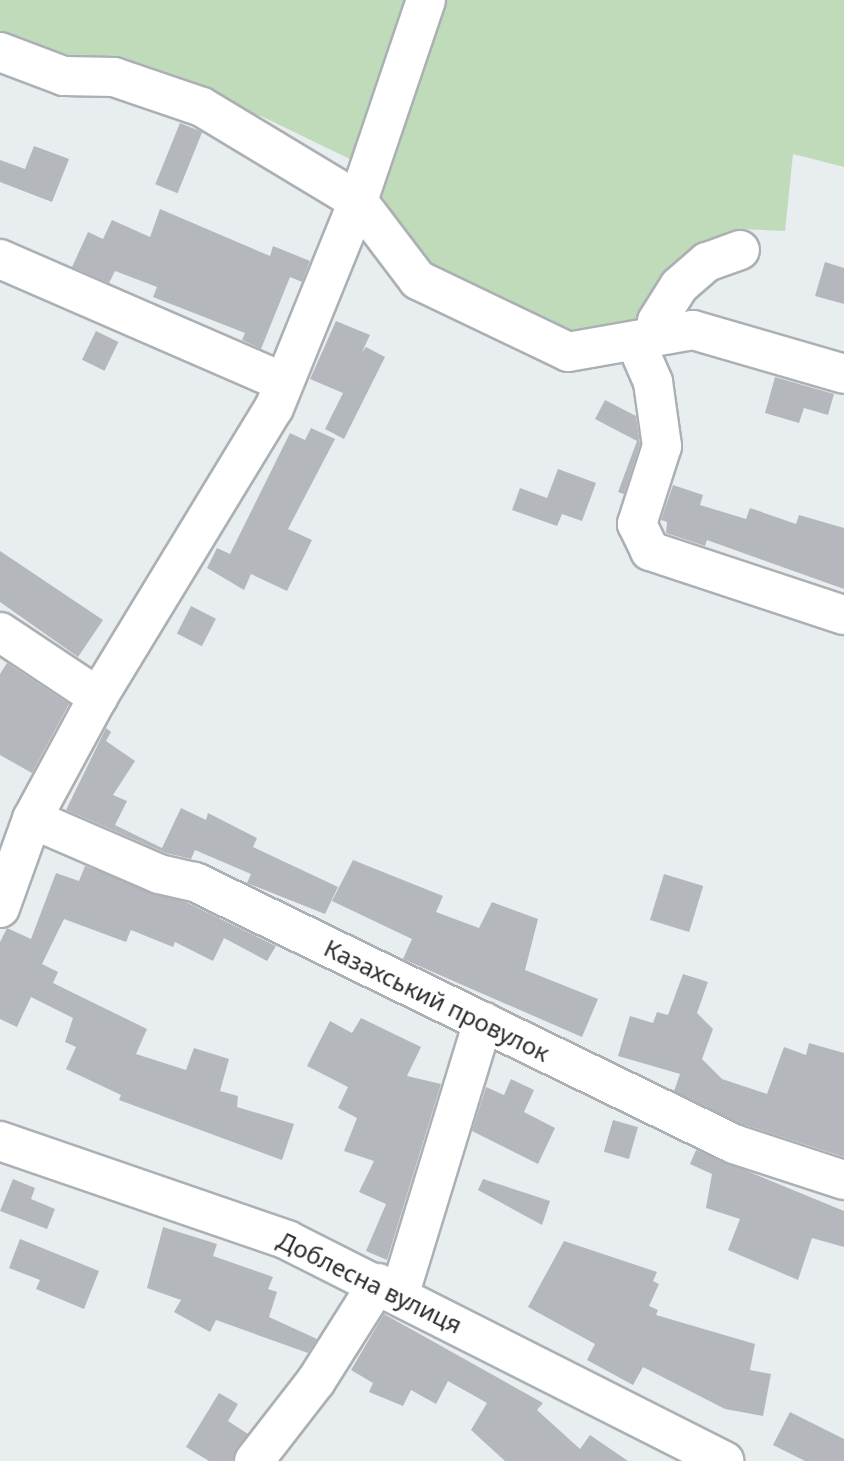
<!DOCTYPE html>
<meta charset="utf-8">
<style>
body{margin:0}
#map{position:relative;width:844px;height:1461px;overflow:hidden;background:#e8edf0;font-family:"Noto Sans",sans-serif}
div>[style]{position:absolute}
.green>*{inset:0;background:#bfdbba}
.building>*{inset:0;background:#b4b8bc;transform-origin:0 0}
.roads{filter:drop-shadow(2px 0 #acb0b4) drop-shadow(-2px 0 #acb0b4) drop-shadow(0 2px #acb0b4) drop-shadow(0 -2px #acb0b4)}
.minor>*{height:38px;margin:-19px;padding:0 19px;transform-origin:19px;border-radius:19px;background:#fff}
span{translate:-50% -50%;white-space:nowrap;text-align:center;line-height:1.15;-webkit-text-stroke:5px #fff;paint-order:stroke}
.street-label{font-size:24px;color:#2a2c2d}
</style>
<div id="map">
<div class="green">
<div style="clip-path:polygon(0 0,844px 0,844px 167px,793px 154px,785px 231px,738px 229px,708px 247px,639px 332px,570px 342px,430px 276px,352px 160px,263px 117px,45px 47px,37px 80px,0 65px)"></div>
</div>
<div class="building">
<div style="left:180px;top:123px;width:24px;height:66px;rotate:22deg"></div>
<div style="clip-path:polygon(34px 146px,69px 159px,52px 202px,0 182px,0 160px,25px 169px)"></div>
<div style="clip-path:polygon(160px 209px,270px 256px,273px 246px,310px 261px,302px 282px,290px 277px,261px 349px,242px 340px,245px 333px,153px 297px,157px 287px,115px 271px,109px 283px,72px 267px,88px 232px,103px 239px,112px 220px,150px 237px)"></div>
<div style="clip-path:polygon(825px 262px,844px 268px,844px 304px,815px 296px)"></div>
<div style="clip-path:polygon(336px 321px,370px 335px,362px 352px,366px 347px,385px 357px,344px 439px,325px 429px,343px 393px,310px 379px)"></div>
<div style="left:96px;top:331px;width:25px;height:32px;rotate:26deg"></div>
<div style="clip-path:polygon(775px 377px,834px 394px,828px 415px,804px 408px,799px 423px,765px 413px)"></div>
<div style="clip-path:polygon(605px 400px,636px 416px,640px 444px,624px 494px,618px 492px,637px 441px,595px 419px)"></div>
<div style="clip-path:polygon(311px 428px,335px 439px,288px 529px,312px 540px,287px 591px,251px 574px,244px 590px,207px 568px,217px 548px,230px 554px,290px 433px,305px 440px)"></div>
<div style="clip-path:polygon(558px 469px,596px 483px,582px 521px,562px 514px,557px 526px,512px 510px,520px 488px,547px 498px)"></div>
<div style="clip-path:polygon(673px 485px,703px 495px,700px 505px,746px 519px,750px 508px,796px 524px,799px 515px,844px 528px,844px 589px,707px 540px,705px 546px,666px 533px,667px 522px,661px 520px)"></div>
<div style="clip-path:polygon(0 551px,103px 620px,78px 657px,0 602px)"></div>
<div style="left:191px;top:606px;width:28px;height:31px;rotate:27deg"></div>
<div style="clip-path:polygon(7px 663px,69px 704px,32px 773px,0 755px,0 674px)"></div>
<div style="clip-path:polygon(106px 728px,111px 732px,106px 741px,135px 761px,113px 795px,127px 801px,115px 825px,162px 848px,181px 808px,206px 820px,208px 813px,257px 838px,253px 847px,338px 887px,325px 914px,247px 883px,251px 874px,195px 850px,191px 859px,166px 853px,66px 810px)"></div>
<div style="clip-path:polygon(353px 860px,443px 896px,436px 912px,479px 928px,492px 902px,538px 919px,525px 970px,598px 999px,582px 1037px,403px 959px,412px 939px,332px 901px)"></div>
<div style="clip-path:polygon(85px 866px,188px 903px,276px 946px,267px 961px,224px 938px,213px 961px,175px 942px,173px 947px,131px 930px,126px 942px,64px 919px,42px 964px,58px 972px,53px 983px,147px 1029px,136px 1054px,186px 1070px,194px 1048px,229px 1059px,220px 1091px,238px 1096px,237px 1107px,294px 1124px,282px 1160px,119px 1100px,121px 1095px,66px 1069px,76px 1047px,65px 1042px,73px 1018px,31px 997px,17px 1027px,0 1019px,0 942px,7px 928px,31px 939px,56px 873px,79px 881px)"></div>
<div style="left:664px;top:874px;width:41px;height:48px;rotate:17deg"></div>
<div style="clip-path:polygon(683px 974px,708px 982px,697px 1013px,713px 1029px,702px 1059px,722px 1079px,767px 1094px,784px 1047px,806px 1055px,809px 1043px,844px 1053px,844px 1157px,742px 1124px,674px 1091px,680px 1074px,618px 1056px,630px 1016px,653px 1023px,657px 1012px,668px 1015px)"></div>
<div style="clip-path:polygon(361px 1018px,421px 1047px,407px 1076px,441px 1084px,387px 1260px,366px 1251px,386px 1204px,359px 1192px,374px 1161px,344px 1151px,357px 1118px,338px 1108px,348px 1087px,307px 1066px,330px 1021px,352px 1033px)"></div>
<div style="clip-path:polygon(511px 1079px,534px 1090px,524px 1112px,555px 1128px,538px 1164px,472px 1131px,486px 1087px,504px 1095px)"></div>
<div style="left:613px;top:1120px;width:26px;height:33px;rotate:16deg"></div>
<div style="clip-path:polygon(696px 1150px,844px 1211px,844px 1247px,812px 1238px,798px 1280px,728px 1250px,740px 1219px,706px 1208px,712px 1174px,690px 1164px)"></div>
<div style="clip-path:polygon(13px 1179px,35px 1188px,31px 1199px,55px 1209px,47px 1229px,0 1211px)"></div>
<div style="clip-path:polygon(483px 1179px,550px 1201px,542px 1225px,478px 1190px)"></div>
<div style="clip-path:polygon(163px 1227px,217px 1244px,213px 1256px,273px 1277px,268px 1289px,277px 1292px,269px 1317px,317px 1339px,308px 1353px,216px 1320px,210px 1332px,174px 1312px,181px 1300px,147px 1288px)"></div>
<div style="clip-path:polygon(20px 1239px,99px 1271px,84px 1309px,36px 1289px,40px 1280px,9px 1268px)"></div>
<div style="clip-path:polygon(564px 1241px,657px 1272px,653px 1281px,659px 1284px,649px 1306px,658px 1310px,656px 1315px,755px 1344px,750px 1370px,771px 1374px,763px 1416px,725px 1409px,643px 1367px,633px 1385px,587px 1360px,595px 1344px,528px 1307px)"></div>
<div style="clip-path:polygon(384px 1314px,543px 1403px,537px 1410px,580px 1449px,590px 1435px,628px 1461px,505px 1461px,471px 1430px,487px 1403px,448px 1381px,436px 1404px,411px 1390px,403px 1406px,369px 1392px,373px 1383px,351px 1370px)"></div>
<div style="clip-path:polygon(219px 1393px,238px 1404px,228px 1421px,248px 1434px,233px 1461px,209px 1461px,186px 1447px)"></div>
<div style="clip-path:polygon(790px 1412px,844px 1439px,844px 1461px,805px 1461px,773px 1445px)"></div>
</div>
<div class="roads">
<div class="minor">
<div style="left:0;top:52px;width:68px;rotate:20.6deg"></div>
<div style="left:64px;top:76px;width:50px;rotate:1.1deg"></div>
<div style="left:114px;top:77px;width:93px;rotate:18.8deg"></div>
<div style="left:202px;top:107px;width:182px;rotate:31.1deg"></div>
<div style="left:358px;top:201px;width:99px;rotate:52.8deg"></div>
<div style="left:418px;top:280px;width:166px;rotate:25.6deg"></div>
<div style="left:568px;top:352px;width:127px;rotate:-10deg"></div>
<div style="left:693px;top:330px;width:157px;rotate:16.2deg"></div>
<div style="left:0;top:259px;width:305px;rotate:23.5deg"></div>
<div style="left:656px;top:336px;width:15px;rotate:-86deg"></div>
<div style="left:657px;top:321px;width:41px;rotate:-57.8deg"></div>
<div style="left:679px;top:286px;width:37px;rotate:-41deg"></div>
<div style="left:707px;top:262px;width:35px;rotate:-20deg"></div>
<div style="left:636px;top:343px;width:43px;rotate:66.4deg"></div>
<div style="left:653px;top:382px;width:65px;rotate:82deg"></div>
<div style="left:662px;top:446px;width:82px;rotate:107.8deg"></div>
<div style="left:637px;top:524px;width:30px;rotate:64deg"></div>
<div style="left:650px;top:551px;width:204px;rotate:18.3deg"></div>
<div style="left:0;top:632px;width:118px;rotate:33.6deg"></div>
<div style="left:32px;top:819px;width:138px;rotate:23.4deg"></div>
<div style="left:159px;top:874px;width:37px;rotate:13deg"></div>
<div style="left:195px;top:882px;width:599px;rotate:25.92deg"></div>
<div style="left:734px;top:1144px;width:116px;rotate:18.1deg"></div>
<div style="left:0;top:908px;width:95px;rotate:-70.2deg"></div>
<div style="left:32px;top:819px;width:139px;rotate:-61.6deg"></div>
<div style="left:98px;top:697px;width:338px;rotate:-58.7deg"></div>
<div style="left:274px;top:408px;width:223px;rotate:-67.9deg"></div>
<div style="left:358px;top:201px;width:212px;rotate:-71.3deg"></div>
<div style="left:0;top:1141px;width:304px;rotate:19deg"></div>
<div style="left:287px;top:1240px;width:490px;rotate:26.8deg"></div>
<div style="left:400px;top:1293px;width:284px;rotate:-73deg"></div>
<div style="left:254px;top:1461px;width:101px;rotate:-52.2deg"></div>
<div style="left:316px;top:1381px;width:116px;rotate:-57.7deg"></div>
</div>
</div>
<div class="street-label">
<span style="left:437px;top:1000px;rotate:26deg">Казахський провулок</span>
<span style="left:370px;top:1282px;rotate:26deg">Доблесна вулиця</span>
</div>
</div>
